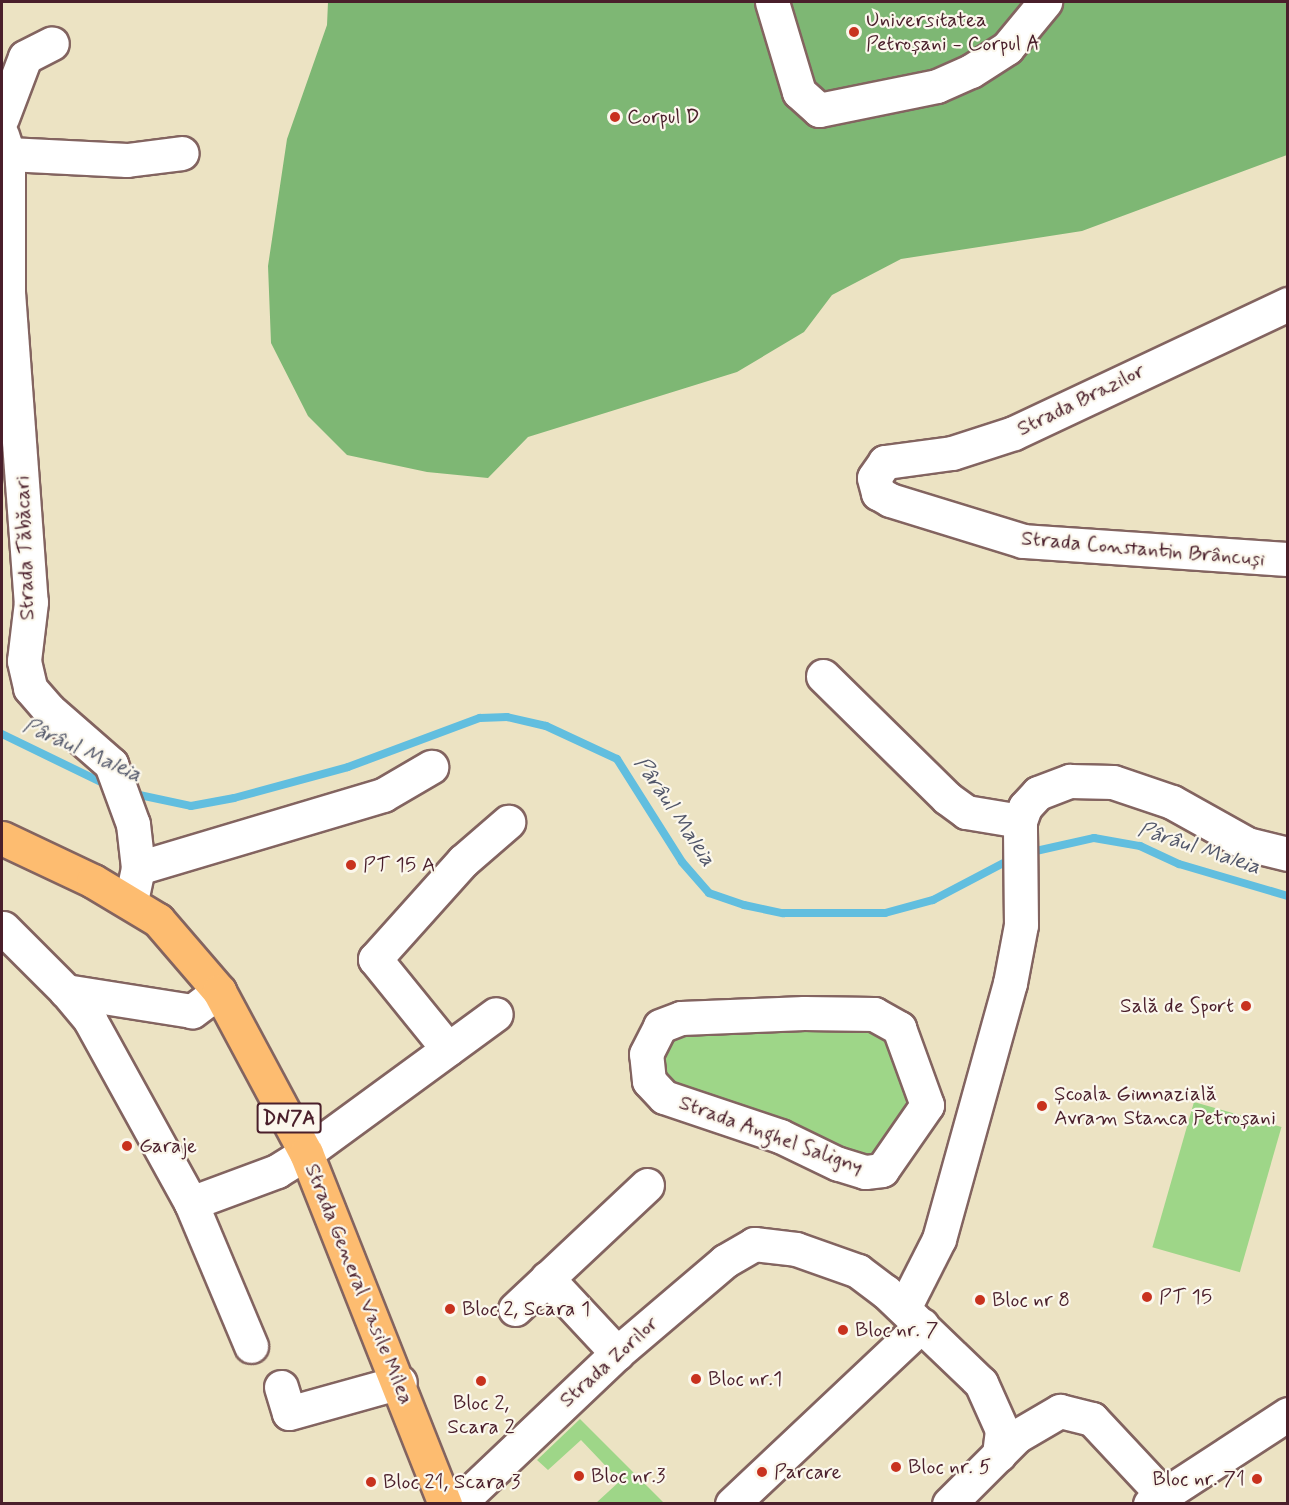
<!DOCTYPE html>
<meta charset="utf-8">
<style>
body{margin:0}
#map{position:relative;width:1289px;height:1505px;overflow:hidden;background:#ece3c3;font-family:Mynerve,sans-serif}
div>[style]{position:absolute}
.green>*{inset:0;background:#9ed688;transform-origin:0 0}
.forest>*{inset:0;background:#7eb774}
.stream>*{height:8px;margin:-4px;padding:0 4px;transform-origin:4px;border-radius:4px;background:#61bedf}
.roads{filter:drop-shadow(2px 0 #836460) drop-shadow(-2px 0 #836460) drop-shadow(0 2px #836460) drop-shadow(0 -2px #836460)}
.minor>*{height:33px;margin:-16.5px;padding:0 16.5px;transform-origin:16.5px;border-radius:16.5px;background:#fff}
.major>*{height:33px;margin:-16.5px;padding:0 16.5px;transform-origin:16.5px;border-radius:16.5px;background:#fdbc70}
.dots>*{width:16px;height:16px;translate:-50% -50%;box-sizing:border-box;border:3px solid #fbf7ec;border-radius:50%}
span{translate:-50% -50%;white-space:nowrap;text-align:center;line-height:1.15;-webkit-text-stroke:4.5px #fbf7ec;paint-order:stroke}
.shield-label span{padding:2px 4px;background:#fbf7ec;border:2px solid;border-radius:4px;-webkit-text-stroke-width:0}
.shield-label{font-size:20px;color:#4a1f2b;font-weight:700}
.poi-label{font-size:21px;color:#4a1f2b}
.left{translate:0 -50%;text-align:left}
.right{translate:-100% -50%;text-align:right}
.street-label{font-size:21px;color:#4a1f2b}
.water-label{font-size:22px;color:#52576a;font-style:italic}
.frame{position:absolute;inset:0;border:3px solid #4a1f2b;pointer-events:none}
</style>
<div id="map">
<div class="green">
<div style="clip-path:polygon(775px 1018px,897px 1032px,921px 1100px,880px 1165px,654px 1080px,664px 1028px)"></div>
<div style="left:1194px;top:1102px;width:91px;height:151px;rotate:16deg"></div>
<div style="clip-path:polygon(580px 1419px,664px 1503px,596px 1503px,620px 1481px,581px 1440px,548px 1470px,537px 1460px)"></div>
</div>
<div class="forest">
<div style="clip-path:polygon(328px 2px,1287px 2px,1287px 155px,1082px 231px,901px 259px,832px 295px,804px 332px,737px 372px,528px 437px,488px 478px,427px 472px,347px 455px,308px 416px,271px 343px,268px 266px,287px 139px,327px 25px)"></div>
</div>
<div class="stream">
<div style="left:2px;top:734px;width:119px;rotate:25.9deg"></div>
<div style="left:130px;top:793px;width:62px;rotate:12deg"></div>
<div style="left:191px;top:806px;width:44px;rotate:-10.5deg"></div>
<div style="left:234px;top:798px;width:118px;rotate:-15.2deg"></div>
<div style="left:348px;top:767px;width:141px;rotate:-20.4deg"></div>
<div style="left:480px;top:718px;width:27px;rotate:-2deg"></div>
<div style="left:507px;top:717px;width:40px;rotate:13deg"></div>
<div style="left:546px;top:726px;width:78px;rotate:24.9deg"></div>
<div style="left:617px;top:759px;width:122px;rotate:57.7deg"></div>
<div style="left:682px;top:862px;width:41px;rotate:48.9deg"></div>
<div style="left:709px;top:893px;width:37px;rotate:19deg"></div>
<div style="left:744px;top:905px;width:40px;rotate:12deg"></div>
<div style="left:783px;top:913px;width:102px"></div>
<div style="left:885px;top:913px;width:50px;rotate:-15.2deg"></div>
<div style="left:933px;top:900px;width:93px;rotate:-27.7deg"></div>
<div style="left:1027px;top:853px;width:69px;rotate:-12.6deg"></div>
<div style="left:1094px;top:838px;width:47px;rotate:9.9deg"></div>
<div style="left:1140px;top:846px;width:43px;rotate:24.8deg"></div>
<div style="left:1179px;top:864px;width:114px;rotate:16.4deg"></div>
</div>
<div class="roads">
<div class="minor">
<div style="left:772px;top:2px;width:94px;rotate:73.3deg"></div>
<div style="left:799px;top:92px;width:27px;rotate:42deg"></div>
<div style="left:819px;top:110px;width:120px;rotate:-11.5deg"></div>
<div style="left:937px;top:86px;width:37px;rotate:-24deg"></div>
<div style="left:971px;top:71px;width:43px;rotate:-32.6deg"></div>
<div style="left:1007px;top:48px;width:60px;rotate:-50.4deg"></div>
<div style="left:2px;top:118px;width:65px;rotate:-69.3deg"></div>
<div style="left:25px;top:57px;width:30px;rotate:-27deg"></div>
<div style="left:2px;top:135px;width:20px;rotate:72deg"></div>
<div style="left:8px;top:154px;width:138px;rotate:90deg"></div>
<div style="left:8px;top:292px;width:311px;rotate:85.8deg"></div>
<div style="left:31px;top:602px;width:59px;rotate:96.8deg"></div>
<div style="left:24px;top:661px;width:28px;rotate:77deg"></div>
<div style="left:30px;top:688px;width:28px;rotate:49deg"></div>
<div style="left:48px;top:709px;width:84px;rotate:41.1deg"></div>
<div style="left:111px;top:764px;width:64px;rotate:69.9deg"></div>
<div style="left:133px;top:824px;width:44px;rotate:83.5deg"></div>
<div style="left:138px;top:868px;width:35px;rotate:102deg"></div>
<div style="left:8px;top:154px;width:119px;rotate:2.9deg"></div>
<div style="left:127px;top:160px;width:55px;rotate:-7.3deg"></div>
<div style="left:1288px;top:304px;width:303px;rotate:154.8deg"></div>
<div style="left:1014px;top:433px;width:65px;rotate:162.1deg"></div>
<div style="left:952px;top:453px;width:68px;rotate:172.3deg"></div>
<div style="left:885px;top:462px;width:19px;rotate:125deg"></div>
<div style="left:874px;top:478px;width:16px;rotate:75deg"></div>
<div style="left:878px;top:493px;width:14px;rotate:30deg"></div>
<div style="left:890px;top:500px;width:139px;rotate:17.1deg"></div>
<div style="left:1023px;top:541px;width:266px;rotate:3.9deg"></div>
<div style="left:823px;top:676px;width:174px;rotate:44.5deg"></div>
<div style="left:947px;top:798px;width:24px;rotate:36deg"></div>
<div style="left:966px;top:812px;width:55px;rotate:9.5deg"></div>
<div style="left:138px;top:868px;width:256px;rotate:-16.6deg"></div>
<div style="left:383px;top:795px;width:56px;rotate:-30.3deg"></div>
<div style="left:3px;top:928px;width:89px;rotate:45deg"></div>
<div style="left:219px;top:991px;width:34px;rotate:143deg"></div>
<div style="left:192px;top:1011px;width:128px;rotate:-171deg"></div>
<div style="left:66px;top:991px;width:38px;rotate:50deg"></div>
<div style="left:90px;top:1020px;width:209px;rotate:61.1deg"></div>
<div style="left:191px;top:1203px;width:92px;rotate:-20.4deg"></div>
<div style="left:277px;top:1171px;width:34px;rotate:-32deg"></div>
<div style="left:306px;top:1153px;width:235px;rotate:-36.2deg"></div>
<div style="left:804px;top:1013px;width:70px;rotate:0.8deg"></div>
<div style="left:874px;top:1014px;width:29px;rotate:29deg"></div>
<div style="left:899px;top:1028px;width:82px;rotate:70deg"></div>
<div style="left:927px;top:1105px;width:79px;rotate:124.7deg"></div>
<div style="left:882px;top:1170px;width:17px;rotate:173deg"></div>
<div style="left:865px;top:1172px;width:28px;rotate:-163deg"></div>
<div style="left:838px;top:1164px;width:64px;rotate:-154.2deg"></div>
<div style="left:780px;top:1136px;width:122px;rotate:-161.4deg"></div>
<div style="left:664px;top:1097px;width:22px;rotate:-133deg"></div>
<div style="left:649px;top:1081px;width:27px;rotate:-96deg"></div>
<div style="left:646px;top:1054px;width:31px;rotate:-63deg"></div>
<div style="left:660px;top:1026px;width:22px;rotate:-21deg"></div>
<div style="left:681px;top:1018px;width:123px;rotate:-2.3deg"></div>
<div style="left:448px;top:1049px;width:116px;rotate:-129deg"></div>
<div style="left:375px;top:959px;width:132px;rotate:-48.1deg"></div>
<div style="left:463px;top:861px;width:60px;rotate:-40.9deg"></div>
<div style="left:191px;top:1203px;width:155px;rotate:67.2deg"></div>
<div style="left:547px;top:1278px;width:103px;rotate:47deg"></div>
<div style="left:904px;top:1308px;width:77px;rotate:-63.1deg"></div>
<div style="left:939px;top:1239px;width:266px;rotate:-74.5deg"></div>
<div style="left:1010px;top:983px;width:59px;rotate:-79.3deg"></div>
<div style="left:1021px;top:925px;width:104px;rotate:-90.6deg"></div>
<div style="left:1020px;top:821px;width:15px;rotate:-70deg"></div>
<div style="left:1025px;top:807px;width:19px;rotate:-47deg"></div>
<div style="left:1038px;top:793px;width:34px;rotate:-21deg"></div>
<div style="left:1070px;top:781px;width:43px;rotate:1.3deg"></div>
<div style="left:1113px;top:782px;width:62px;rotate:18.7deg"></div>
<div style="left:1172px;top:802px;width:86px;rotate:29.2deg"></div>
<div style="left:1247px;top:844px;width:42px;rotate:13.7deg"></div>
<div style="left:515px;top:1309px;width:181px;rotate:-43.2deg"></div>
<div style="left:281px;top:1387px;width:27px;rotate:73deg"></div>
<div style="left:289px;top:1413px;width:115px;rotate:-15.6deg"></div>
<div style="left:458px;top:1504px;width:219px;rotate:-43.5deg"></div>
<div style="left:617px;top:1353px;width:142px;rotate:-40.4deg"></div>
<div style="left:725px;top:1261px;width:34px;rotate:-30deg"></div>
<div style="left:754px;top:1244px;width:42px;rotate:6.8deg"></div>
<div style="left:796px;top:1249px;width:66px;rotate:19.5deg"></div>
<div style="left:858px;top:1271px;width:34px;rotate:37deg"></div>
<div style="left:885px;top:1291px;width:133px;rotate:43.8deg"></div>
<div style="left:981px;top:1383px;width:51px;rotate:65.9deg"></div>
<div style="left:1002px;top:1430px;width:25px;rotate:97deg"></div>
<div style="left:732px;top:1504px;width:261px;rotate:-43.3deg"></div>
<div style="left:949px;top:1504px;width:96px;rotate:-45deg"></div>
<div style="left:1017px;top:1436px;width:50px;rotate:-30.2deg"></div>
<div style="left:1060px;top:1411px;width:33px;rotate:14deg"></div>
<div style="left:1092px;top:1419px;width:104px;rotate:46.9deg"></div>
<div style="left:1150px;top:1504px;width:165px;rotate:-33.1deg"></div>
</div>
<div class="major">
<div style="left:2px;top:838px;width:101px;rotate:25.3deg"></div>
<div style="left:93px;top:881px;width:76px;rotate:31deg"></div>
<div style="left:158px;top:920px;width:94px;rotate:49.3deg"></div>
<div style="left:219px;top:991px;width:184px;rotate:61.8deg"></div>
<div style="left:306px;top:1153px;width:378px;rotate:68.4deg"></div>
</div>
</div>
<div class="dots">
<div style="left:854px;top:32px;background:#c8321e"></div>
<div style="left:615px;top:117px;background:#c8321e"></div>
<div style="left:351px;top:865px;background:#c8321e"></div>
<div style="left:1246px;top:1006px;background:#c8321e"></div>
<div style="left:1042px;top:1106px;background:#c8321e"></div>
<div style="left:127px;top:1146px;background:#c8321e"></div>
<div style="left:1147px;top:1297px;background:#c8321e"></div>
<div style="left:980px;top:1300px;background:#c8321e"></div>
<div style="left:450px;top:1309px;background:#c8321e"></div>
<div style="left:843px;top:1330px;background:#c8321e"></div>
<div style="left:696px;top:1379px;background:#c8321e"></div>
<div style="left:481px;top:1381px;background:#c8321e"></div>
<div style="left:896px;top:1467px;background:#c8321e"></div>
<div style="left:762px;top:1472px;background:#c8321e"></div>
<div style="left:579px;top:1476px;background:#c8321e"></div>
<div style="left:1257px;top:1479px;background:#c8321e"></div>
<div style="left:371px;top:1482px;background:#c8321e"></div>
</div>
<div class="shield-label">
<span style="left:289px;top:1118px">DN7A</span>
</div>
<div class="poi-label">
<span class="left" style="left:866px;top:32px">Universitatea<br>Petroșani - Corpul A</span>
<span class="left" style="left:627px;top:117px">Corpul D</span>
<span class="left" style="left:363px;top:865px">PT 15 A</span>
<span class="right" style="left:1234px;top:1006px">Sală de Sport</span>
<span class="left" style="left:1054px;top:1106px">Școala Gimnazială<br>Avram Stanca Petroșani</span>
<span class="left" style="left:139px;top:1146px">Garaje</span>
<span class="left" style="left:1159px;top:1297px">PT 15</span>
<span class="left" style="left:992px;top:1300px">Bloc nr 8</span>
<span class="left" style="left:462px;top:1309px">Bloc 2, Scara 1</span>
<span class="left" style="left:855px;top:1330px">Bloc nr. 7</span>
<span class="left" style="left:708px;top:1379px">Bloc nr.1</span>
<span style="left:481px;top:1415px">Bloc 2,<br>Scara 2</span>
<span class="left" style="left:908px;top:1467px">Bloc nr. 5</span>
<span class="left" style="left:774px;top:1472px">Parcare</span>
<span class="left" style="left:591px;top:1476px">Bloc nr.3</span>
<span class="right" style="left:1245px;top:1479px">Bloc nr. 71</span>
<span class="left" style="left:383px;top:1482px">Bloc 21, Scara 3</span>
</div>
<div class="street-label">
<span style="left:1081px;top:400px;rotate:-26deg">Strada Brazilor</span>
<span style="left:25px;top:548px;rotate:-92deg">Strada Tăbăcari</span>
<span style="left:1143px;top:549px;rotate:5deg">Strada Constantin Brâncuși</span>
<span style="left:771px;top:1135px;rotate:20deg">Strada Anghel Saligny</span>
<span style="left:359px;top:1284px;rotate:68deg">Strada General Vasile Milea</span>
<span style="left:609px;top:1362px;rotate:-42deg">Strada Zorilor</span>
</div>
<div class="water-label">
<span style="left:82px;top:751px;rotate:24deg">Pârâul Maleia</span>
<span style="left:674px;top:812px;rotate:56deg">Pârâul Maleia</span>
<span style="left:1199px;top:849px;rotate:18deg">Pârâul Maleia</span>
</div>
<div class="frame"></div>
</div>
